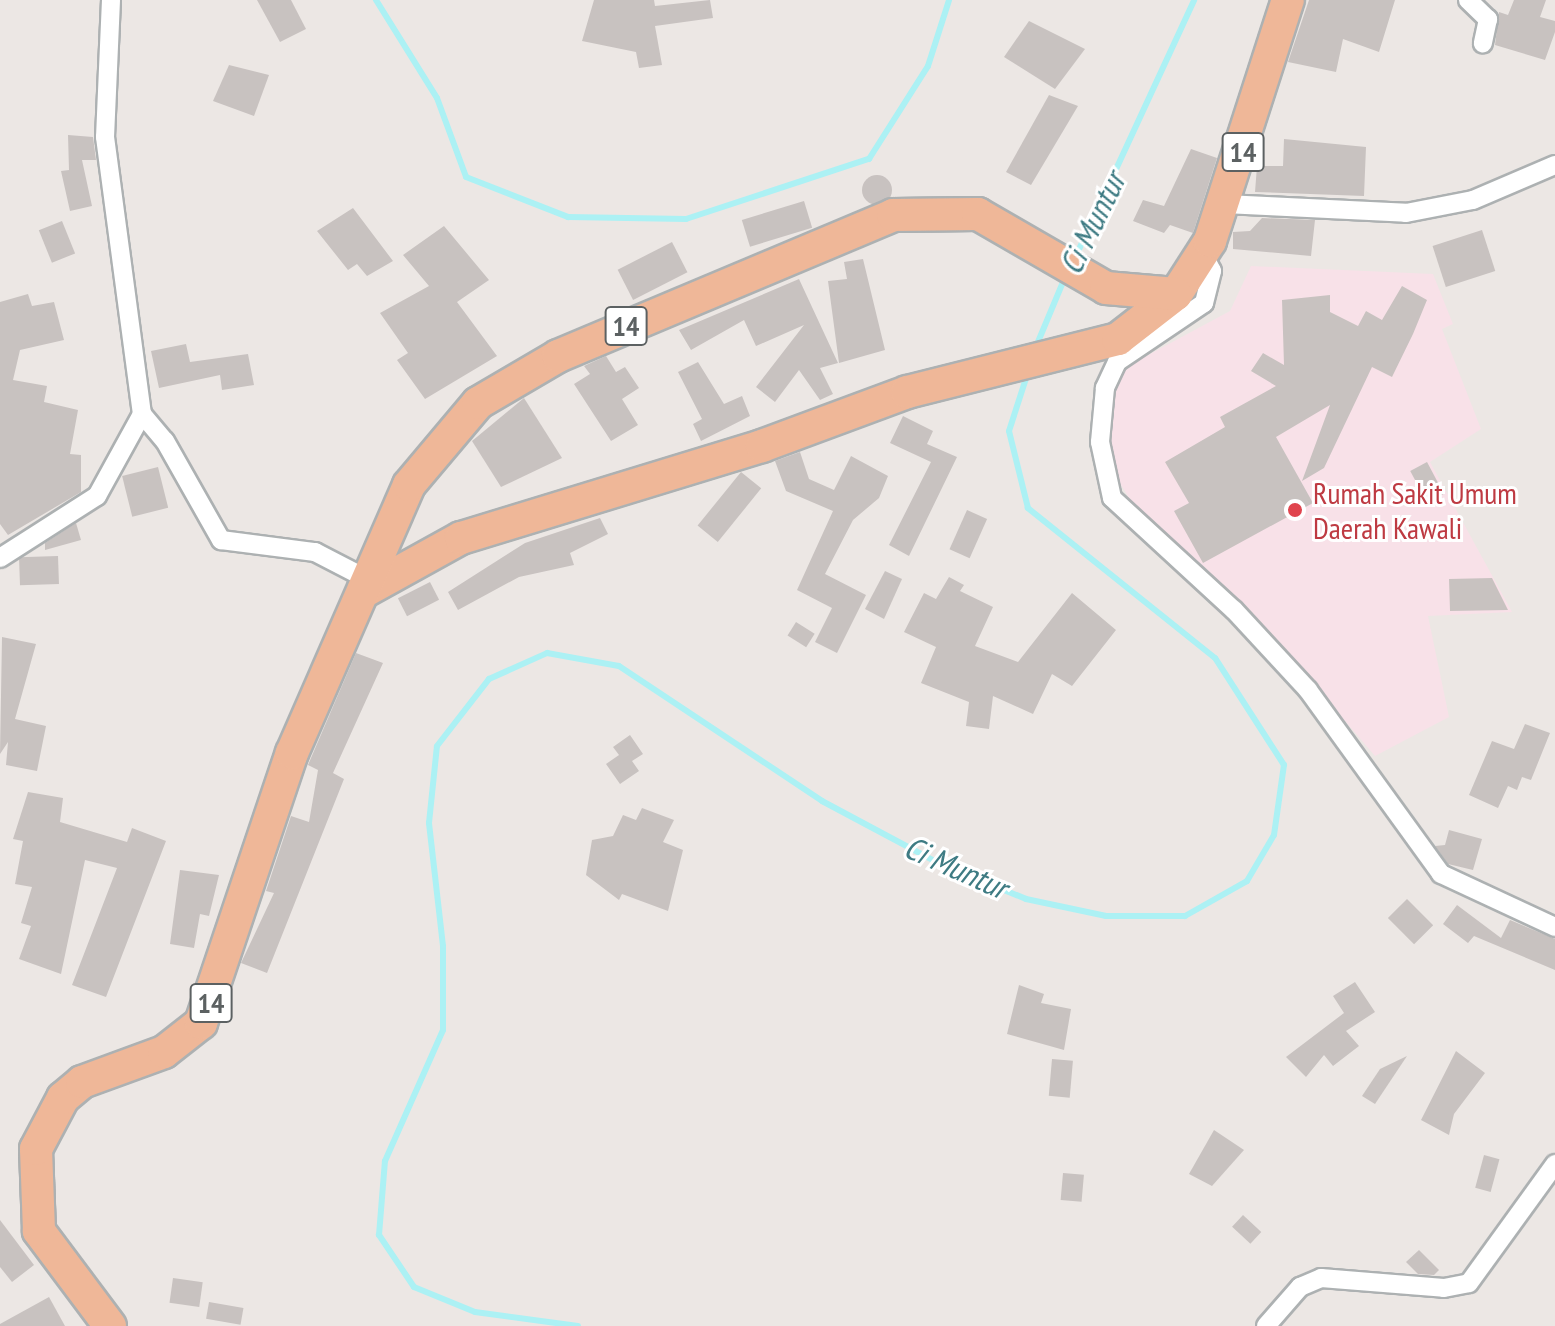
<!DOCTYPE html>
<style>
body{margin:0}
#map{position:relative;width:1555px;height:1326px;overflow:hidden;background:#ece7e4;font-family:"PT Sans Narrow",sans-serif}
div>[style]{position:absolute}
.medical>*{inset:0;background:#f8e1e8}
.stream>*{height:6px;margin:-3px;padding:0 3px;transform-origin:3px;border-radius:3px;background:#acf1f4}
.building>*{inset:0;background:#c8c2c0;transform-origin:0 0}
.round{border-radius:50%}
.roads{filter:drop-shadow(2px 0 #adb1b2) drop-shadow(-2px 0 #adb1b2) drop-shadow(0 2px #adb1b2) drop-shadow(0 -2px #adb1b2)}
.street>*{height:18px;margin:-9px;padding:0 9px;transform-origin:9px;border-radius:9px;background:#fff}
.highway>*{height:32px;margin:-16px;padding:0 16px;transform-origin:16px;border-radius:16px;background:#efb798}
.dots>*{width:22px;height:22px;translate:-50% -50%;box-sizing:border-box;border:4px solid #fff;border-radius:50%}
span{translate:-50% -50%;white-space:nowrap;text-align:center;line-height:1.15;-webkit-text-stroke:6px #fff;paint-order:stroke}
.shield-label span{padding:2px 6px;background:#fff;border:2px solid;border-radius:6px;-webkit-text-stroke-width:0}
.shield-label{font-size:28px;color:#5c6162;font-weight:700}
.health-label{font-size:30px;color:#be3a42}
.left{translate:0 -50%;text-align:left}
.water-label{font-size:32px;color:#3e7b83;font-style:italic}
</style>
<div id="map">
<div class="medical">
<div style="clip-path:polygon(1251px 266px,1433px 274px,1453px 324px,1442px 329px,1481px 429px,1430px 462px,1512px 612px,1428px 616px,1449px 717px,1375px 756px,1263px 625px,1143px 520px,1111px 469px,1111px 403px,1126px 367px,1230px 311px)"></div>
</div>
<div class="stream">
<div style="left:376px;top:0;width:115px;rotate:58.1deg"></div>
<div style="left:437px;top:98px;width:84px;rotate:69.8deg"></div>
<div style="left:466px;top:177px;width:110px;rotate:21.4deg"></div>
<div style="left:568px;top:217px;width:118px;rotate:1deg"></div>
<div style="left:686px;top:219px;width:193px;rotate:-18.2deg"></div>
<div style="left:869px;top:159px;width:110px;rotate:-57.6deg"></div>
<div style="left:928px;top:66px;width:69px;rotate:-72.3deg"></div>
<div style="left:1075px;top:258px;width:284px;rotate:-65.2deg"></div>
<div style="left:1035px;top:349px;width:80px;rotate:-67.3deg"></div>
<div style="left:578px;top:1326px;width:104px;rotate:-172.3deg"></div>
<div style="left:475px;top:1312px;width:66px;rotate:-157.7deg"></div>
<div style="left:414px;top:1287px;width:63px;rotate:-123.9deg"></div>
<div style="left:379px;top:1235px;width:74px;rotate:-85.4deg"></div>
<div style="left:385px;top:1161px;width:143px;rotate:-66.1deg"></div>
<div style="left:443px;top:1030px;width:84px;rotate:-90deg"></div>
<div style="left:443px;top:946px;width:124px;rotate:-96.5deg"></div>
<div style="left:429px;top:823px;width:77px;rotate:-84.1deg"></div>
<div style="left:437px;top:746px;width:85px;rotate:-52.2deg"></div>
<div style="left:489px;top:679px;width:64px;rotate:-24.1deg"></div>
<div style="left:547px;top:653px;width:73px;rotate:10.2deg"></div>
<div style="left:619px;top:666px;width:244px;rotate:33.6deg"></div>
<div style="left:822px;top:801px;width:132px;rotate:28.1deg"></div>
<div style="left:938px;top:863px;width:95px;rotate:22.2deg"></div>
<div style="left:1026px;top:899px;width:82px;rotate:12deg"></div>
<div style="left:1106px;top:916px;width:79px"></div>
<div style="left:1185px;top:916px;width:71px;rotate:-29.4deg"></div>
<div style="left:1247px;top:881px;width:53px;rotate:-59.6deg"></div>
<div style="left:1274px;top:835px;width:71px;rotate:-81.9deg"></div>
<div style="left:1284px;top:765px;width:127px;rotate:-122.8deg"></div>
<div style="left:1215px;top:658px;width:240px;rotate:-141.3deg"></div>
<div style="left:1028px;top:508px;width:79px;rotate:-103.9deg"></div>
<div style="left:1009px;top:431px;width:62px;rotate:-72.1deg"></div>
</div>
<div class="building">
<div style="clip-path:polygon(257px 0,291px 0,306px 29px,280px 42px)"></div>
<div style="clip-path:polygon(594px 0,654px 0,655px 6px,710px 0,713px 18px,655px 26px,662px 65px,639px 68px,636px 52px,582px 41px)"></div>
<div style="clip-path:polygon(1309px 0,1395px 0,1379px 52px,1343px 39px,1336px 72px,1288px 62px)"></div>
<div style="clip-path:polygon(1514px 0,1546px 0,1540px 17px,1555px 21px,1555px 32px,1545px 60px,1495px 45px,1499px 12px,1508px 15px)"></div>
<div style="clip-path:polygon(1029px 21px,1085px 49px,1055px 89px,1004px 57px)"></div>
<div style="clip-path:polygon(229px 65px,269px 75px,254px 116px,213px 101px)"></div>
<div style="clip-path:polygon(1049px 95px,1078px 106px,1031px 185px,1006px 172px)"></div>
<div style="clip-path:polygon(68px 135px,93px 137px,96px 160px,82px 160px,92px 206px,70px 211px,61px 171px,69px 170px)"></div>
<div style="clip-path:polygon(1284px 139px,1366px 147px,1364px 196px,1255px 192px,1257px 166px,1283px 166px)"></div>
<div style="clip-path:polygon(1191px 149px,1217px 158px,1193px 233px,1170px 225px,1164px 233px,1133px 221px,1143px 200px,1164px 206px)"></div>
<div class="round" style="left:862px;top:175px;width:30px;height:30px"></div>
<div style="left:804px;top:201px;width:28px;height:65px;rotate:73deg"></div>
<div style="clip-path:polygon(353px 208px,393px 261px,367px 276px,357px 264px,348px 270px,317px 231px)"></div>
<div style="clip-path:polygon(1262px 218px,1315px 220px,1311px 256px,1233px 249px,1233px 232px,1250px 231px)"></div>
<div style="left:62px;top:221px;width:35px;height:25px;rotate:68deg"></div>
<div style="clip-path:polygon(444px 226px,489px 280px,457px 302px,497px 356px,425px 399px,397px 360px,408px 353px,380px 313px,429px 286px,403px 255px)"></div>
<div style="left:1482px;top:230px;width:43px;height:52px;rotate:72deg"></div>
<div style="left:672px;top:242px;width:34px;height:61px;rotate:63deg"></div>
<div style="clip-path:polygon(863px 259px,885px 350px,839px 363px,828px 281px,847px 279px,844px 262px)"></div>
<div style="clip-path:polygon(799px 279px,838px 363px,820px 368px,833px 394px,820px 400px,799px 370px,775px 402px,756px 387px,804px 325px,756px 346px,744px 320px,691px 350px,679px 330px)"></div>
<div style="clip-path:polygon(1402px 286px,1427px 300px,1413px 334px,1392px 377px,1372px 367px,1324px 468px,1302px 481px,1330px 405px,1276px 437px,1313px 503px,1203px 563px,1174px 511px,1189px 503px,1165px 462px,1225px 427px,1220px 417px,1276px 386px,1251px 371px,1263px 353px,1284px 365px,1282px 300px,1330px 295px,1330px 312px,1358px 326px,1366px 311px,1382px 320px)"></div>
<div style="clip-path:polygon(28px 294px,32px 306px,54px 302px,64px 340px,20px 350px,13px 380px,47px 386px,44px 402px,78px 410px,70px 454px,81px 455px,81px 492px,8px 535px,0 524px,0 302px)"></div>
<div style="clip-path:polygon(186px 344px,190px 362px,248px 354px,254px 385px,222px 390px,220px 375px,159px 388px,151px 351px)"></div>
<div style="clip-path:polygon(606px 356px,616px 372px,625px 367px,639px 388px,622px 399px,638px 425px,611px 441px,574px 384px,590px 374px,584px 366px)"></div>
<div style="clip-path:polygon(698px 362px,724px 404px,742px 396px,750px 416px,701px 441px,693px 424px,702px 419px,678px 372px)"></div>
<div style="clip-path:polygon(524px 398px,562px 458px,501px 487px,472px 441px)"></div>
<div style="clip-path:polygon(903px 416px,933px 431px,927px 444px,957px 457px,909px 556px,889px 545px,931px 462px,890px 443px)"></div>
<div style="clip-path:polygon(800px 452px,809px 479px,834px 490px,851px 456px,888px 476px,879px 498px,853px 520px,825px 574px,866px 595px,837px 653px,815px 642px,832px 608px,797px 590px,833px 511px,786px 491px,775px 461px)"></div>
<div style="left:1427px;top:462px;width:36px;height:19px;rotate:62deg"></div>
<div style="left:158px;top:467px;width:42px;height:37px;rotate:76deg"></div>
<div style="left:741px;top:472px;width:26px;height:69px;rotate:39deg"></div>
<div style="left:967px;top:510px;width:22px;height:43px;rotate:24deg"></div>
<div style="clip-path:polygon(600px 518px,608px 534px,570px 553px,574px 565px,519px 577px,458px 610px,448px 592px,525px 543px)"></div>
<div style="clip-path:polygon(76px 523px,81px 540px,45px 550px,45px 543px)"></div>
<div style="left:58px;top:556px;width:28px;height:39px;rotate:88deg"></div>
<div style="clip-path:polygon(885px 571px,902px 579px,884px 619px,865px 609px)"></div>
<div style="clip-path:polygon(949px 577px,964px 585px,960px 591px,993px 607px,975px 646px,1018px 662px,1072px 593px,1116px 630px,1072px 686px,1052px 674px,1033px 714px,993px 696px,989px 729px,966px 726px,969px 702px,921px 683px,936px 647px,904px 632px,924px 593px,936px 599px)"></div>
<div style="clip-path:polygon(1492px 578px,1508px 610px,1450px 611px,1449px 579px)"></div>
<div style="left:430px;top:582px;width:20px;height:36px;rotate:63deg"></div>
<div style="left:796px;top:622px;width:22px;height:16px;rotate:32deg"></div>
<div style="clip-path:polygon(2px 637px,36px 644px,15px 719px,46px 726px,37px 771px,6px 765px,8px 742px,0 754px)"></div>
<div style="clip-path:polygon(356px 653px,383px 663px,333px 773px,344px 779px,267px 973px,241px 963px,274px 893px,266px 891px,291px 816px,309px 822px,318px 770px,308px 765px)"></div>
<div style="clip-path:polygon(1525px 724px,1550px 733px,1531px 780px,1522px 777px,1517px 790px,1508px 786px,1498px 808px,1469px 795px,1492px 741px,1514px 749px)"></div>
<div style="clip-path:polygon(630px 735px,643px 754px,632px 761px,639px 771px,620px 784px,606px 764px,619px 755px,613px 747px)"></div>
<div style="clip-path:polygon(28px 792px,63px 798px,60px 822px,127px 842px,132px 828px,166px 841px,106px 997px,72px 985px,117px 868px,85px 860px,61px 974px,19px 959px,31px 926px,21px 923px,32px 887px,15px 884px,23px 841px,13px 839px)"></div>
<div style="clip-path:polygon(642px 808px,674px 820px,663px 842px,683px 850px,668px 911px,622px 894px,619px 900px,586px 875px,592px 840px,613px 836px,623px 815px,636px 820px)"></div>
<div style="clip-path:polygon(1449px 830px,1482px 839px,1473px 870px,1448px 864px,1435px 846px,1445px 845px)"></div>
<div style="clip-path:polygon(180px 870px,219px 875px,209px 916px,200px 914px,194px 948px,170px 944px)"></div>
<div style="left:1407px;top:899px;width:37px;height:27px;rotate:45deg"></div>
<div style="clip-path:polygon(1457px 905px,1501px 938px,1510px 920px,1555px 939px,1555px 970px,1474px 936px,1468px 943px,1443px 924px)"></div>
<div style="clip-path:polygon(1355px 982px,1375px 1012px,1346px 1031px,1359px 1046px,1333px 1066px,1324px 1055px,1306px 1077px,1286px 1057px,1344px 1013px,1333px 996px)"></div>
<div style="clip-path:polygon(1019px 985px,1044px 994px,1041px 1003px,1071px 1009px,1064px 1050px,1007px 1034px)"></div>
<div style="clip-path:polygon(1456px 1051px,1485px 1073px,1454px 1114px,1449px 1135px,1421px 1120px)"></div>
<div style="clip-path:polygon(1407px 1056px,1375px 1104px,1362px 1096px,1380px 1069px)"></div>
<div style="left:1052px;top:1059px;width:21px;height:37px;rotate:5deg"></div>
<div style="clip-path:polygon(1214px 1130px,1244px 1150px,1212px 1186px,1189px 1174px)"></div>
<div style="left:1484px;top:1155px;width:16px;height:34px;rotate:15deg"></div>
<div style="left:1063px;top:1173px;width:21px;height:27px;rotate:5deg"></div>
<div style="left:1243px;top:1215px;width:25px;height:16px;rotate:43deg"></div>
<div style="clip-path:polygon(0 1220px,34px 1265px,12px 1282px,0 1267px)"></div>
<div style="clip-path:polygon(1419px 1250px,1439px 1270px,1434px 1275px,1418px 1274px,1406px 1262px)"></div>
<div style="left:173px;top:1278px;width:30px;height:25px;rotate:8deg"></div>
<div style="clip-path:polygon(49px 1297px,65px 1326px,0 1326px,0 1324px)"></div>
<div style="left:209px;top:1302px;width:35px;height:17px;rotate:10deg"></div>
</div>
<div class="roads">
<div class="street">
<div style="left:111px;top:0;width:137px;rotate:92.5deg"></div>
<div style="left:105px;top:137px;width:279px;rotate:82.4deg"></div>
<div style="left:1468px;top:0;width:28px;rotate:44deg"></div>
<div style="left:1488px;top:19px;width:25px;rotate:102deg"></div>
<div style="left:1225px;top:204px;width:181px;rotate:2.8deg"></div>
<div style="left:1406px;top:213px;width:68px;rotate:-11deg"></div>
<div style="left:1473px;top:200px;width:89px;rotate:-23.1deg"></div>
<div style="left:1203px;top:254px;width:19px;rotate:62deg"></div>
<div style="left:1212px;top:271px;width:33px;rotate:104deg"></div>
<div style="left:1204px;top:303px;width:105px;rotate:145.9deg"></div>
<div style="left:1117px;top:362px;width:29px;rotate:115deg"></div>
<div style="left:1105px;top:388px;width:54px;rotate:95.3deg"></div>
<div style="left:1100px;top:442px;width:57px;rotate:77.9deg"></div>
<div style="left:1112px;top:498px;width:166px;rotate:42.6deg"></div>
<div style="left:1234px;top:610px;width:109px;rotate:47.2deg"></div>
<div style="left:1308px;top:690px;width:227px;rotate:54.1deg"></div>
<div style="left:1441px;top:874px;width:126px;rotate:24.9deg"></div>
<div style="left:0;top:558px;width:115px;rotate:-32.6deg"></div>
<div style="left:97px;top:496px;width:94px;rotate:-61.2deg"></div>
<div style="left:142px;top:414px;width:35px;rotate:50deg"></div>
<div style="left:165px;top:441px;width:114px;rotate:60.5deg"></div>
<div style="left:221px;top:540px;width:95px;rotate:7.3deg"></div>
<div style="left:315px;top:552px;width:61px;rotate:27.4deg"></div>
<div style="left:1266px;top:1326px;width:52px;rotate:-48.9deg"></div>
<div style="left:1300px;top:1287px;width:23px;rotate:-23deg"></div>
<div style="left:1321px;top:1278px;width:123px;rotate:4.6deg"></div>
<div style="left:1444px;top:1288px;width:25px;rotate:-11deg"></div>
<div style="left:1469px;top:1283px;width:147px;rotate:-54.1deg"></div>
</div>
<div class="highway">
<div style="left:365px;top:591px;width:110px;rotate:-28.9deg"></div>
<div style="left:461px;top:538px;width:315px;rotate:-17deg"></div>
<div style="left:762px;top:446px;width:155px;rotate:-20.4deg"></div>
<div style="left:907px;top:392px;width:218px;rotate:-14.1deg"></div>
<div style="left:1118px;top:339px;width:73px;rotate:-37.8deg"></div>
<div style="left:1176px;top:294px;width:63px;rotate:-57.3deg"></div>
<div style="left:1210px;top:241px;width:253px;rotate:-72.1deg"></div>
<div style="left:110px;top:1326px;width:119px;rotate:-126.8deg"></div>
<div style="left:39px;top:1231px;width:82px;rotate:-92.1deg"></div>
<div style="left:36px;top:1149px;width:58px;rotate:-62.1deg"></div>
<div style="left:63px;top:1098px;width:25px;rotate:-40deg"></div>
<div style="left:82px;top:1082px;width:87px;rotate:-20.1deg"></div>
<div style="left:164px;top:1052px;width:47px;rotate:-38.1deg"></div>
<div style="left:201px;top:1023px;width:285px;rotate:-71.4deg"></div>
<div style="left:292px;top:753px;width:292px;rotate:-66.4deg"></div>
<div style="left:409px;top:485px;width:107px;rotate:-49.9deg"></div>
<div style="left:478px;top:403px;width:93px;rotate:-30.4deg"></div>
<div style="left:558px;top:356px;width:363px;rotate:-22.8deg"></div>
<div style="left:893px;top:215px;width:85px;rotate:-0.7deg"></div>
<div style="left:978px;top:214px;width:148px;rotate:30deg"></div>
<div style="left:1106px;top:288px;width:70px;rotate:4.9deg"></div>
</div>
</div>
<div class="dots">
<div style="left:1295px;top:510px;background:#e0444e"></div>
</div>
<div class="shield-label">
<span style="left:1243px;top:152px">14</span>
<span style="left:626px;top:326px">14</span>
<span style="left:211px;top:1003px">14</span>
</div>
<div class="health-label">
<span class="left" style="left:1313px;top:510px">Rumah Sakit Umum<br>Daerah Kawali</span>
</div>
<div class="water-label">
<span style="left:1092px;top:223px;rotate:-64deg">Ci Muntur</span>
<span style="left:956px;top:867px;rotate:24deg">Ci Muntur</span>
</div>
</div>
